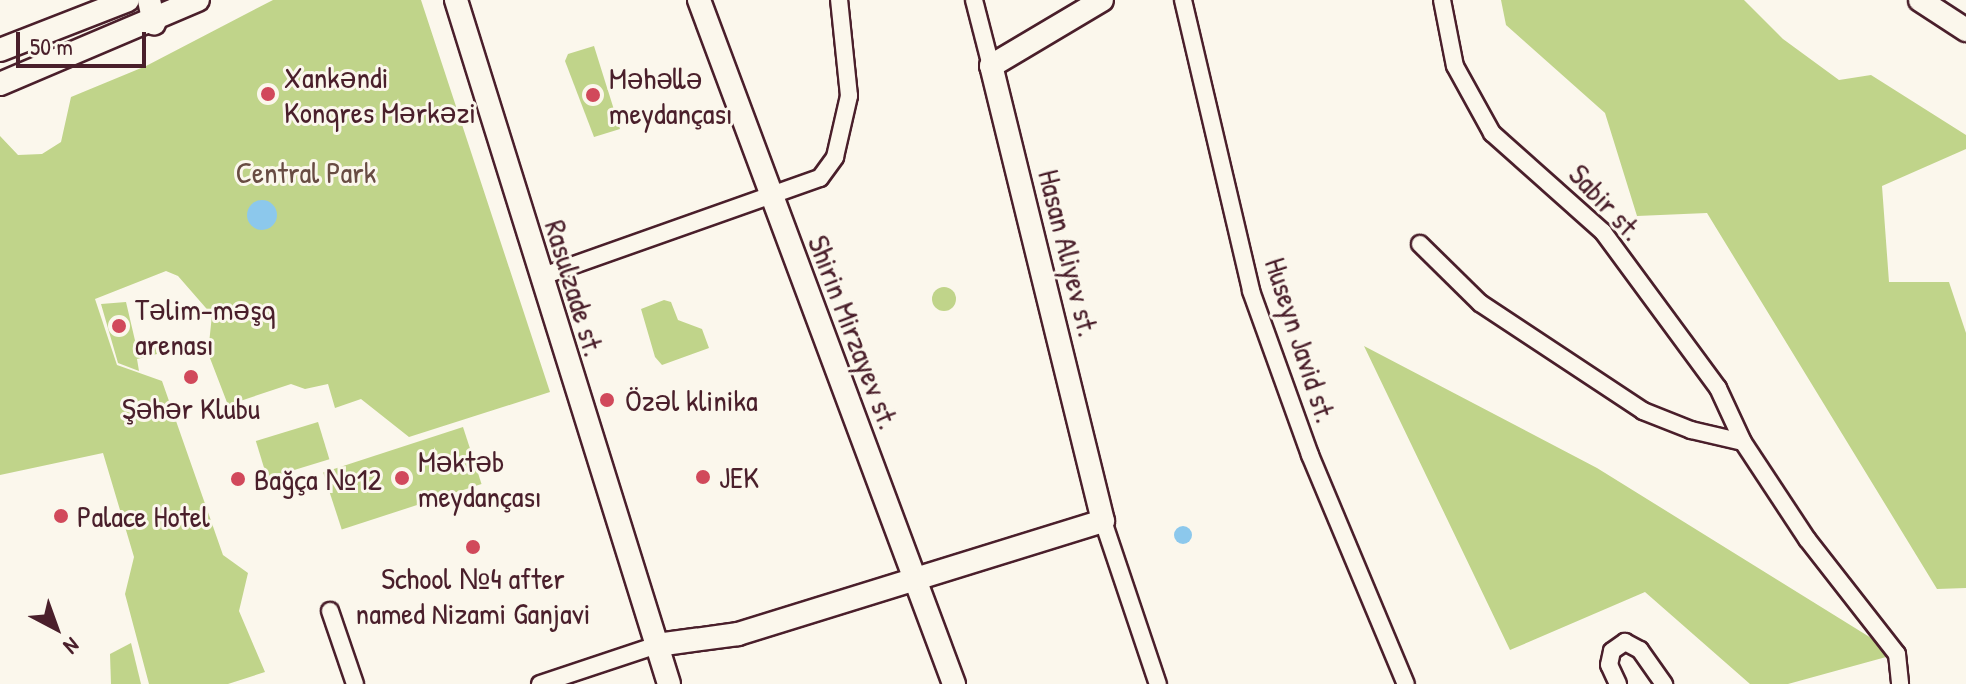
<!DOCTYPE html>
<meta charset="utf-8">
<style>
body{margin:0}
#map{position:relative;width:1966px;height:684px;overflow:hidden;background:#fbf7ec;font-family:"Patrick Hand",sans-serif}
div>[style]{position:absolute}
.green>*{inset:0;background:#c0d48a;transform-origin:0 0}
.round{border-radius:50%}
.water>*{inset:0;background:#8cc8ec}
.roads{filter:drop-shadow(2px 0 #4a1f2b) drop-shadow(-2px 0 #4a1f2b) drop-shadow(0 2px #4a1f2b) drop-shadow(0 -2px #4a1f2b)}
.street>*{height:16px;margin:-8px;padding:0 8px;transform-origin:8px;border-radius:8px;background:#fbf7ec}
.secondary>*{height:22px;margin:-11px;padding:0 11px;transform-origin:11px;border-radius:11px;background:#fbf7ec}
.dots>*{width:22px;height:22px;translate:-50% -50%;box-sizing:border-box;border:4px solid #fbf7ec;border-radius:50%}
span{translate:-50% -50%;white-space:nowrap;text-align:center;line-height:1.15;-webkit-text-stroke:6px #fbf7ec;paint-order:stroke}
.poi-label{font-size:30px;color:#4a1f2b}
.left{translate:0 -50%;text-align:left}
.park-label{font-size:30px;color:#684c43}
.street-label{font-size:30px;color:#4a1f2b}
.north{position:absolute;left:16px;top:588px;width:80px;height:80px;-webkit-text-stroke:6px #fbf7ec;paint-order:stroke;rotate:139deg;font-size:22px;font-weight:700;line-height:32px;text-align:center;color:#4a1f2b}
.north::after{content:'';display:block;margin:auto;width:28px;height:36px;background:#4a1f2b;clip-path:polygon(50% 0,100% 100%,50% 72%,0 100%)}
.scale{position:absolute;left:16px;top:32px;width:130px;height:36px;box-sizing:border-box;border:4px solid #4a1f2b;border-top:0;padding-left:10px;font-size:24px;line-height:28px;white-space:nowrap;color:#4a1f2b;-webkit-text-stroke:6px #fbf7ec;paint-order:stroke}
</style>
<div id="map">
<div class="green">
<div style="clip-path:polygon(273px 0,421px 0,550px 392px,409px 437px,361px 399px,335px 408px,328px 384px,305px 389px,291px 384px,228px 405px,208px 353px,212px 315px,178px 276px,166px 271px,95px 299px,117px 365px,162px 381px,223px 555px,248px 573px,239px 611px,265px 672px,228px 684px,149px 684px,125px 594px,134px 557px,103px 453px,0 475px,0 136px,18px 155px,42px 154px,61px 142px,71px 97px,146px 66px)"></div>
<div style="clip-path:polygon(1501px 0,1744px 0,1783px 39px,1839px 80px,1871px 75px,1966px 135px,1966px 149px,1882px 186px,1889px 282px,1949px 282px,1966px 333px,1966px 588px,1937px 589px,1707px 213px,1637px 216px,1605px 113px,1506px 25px)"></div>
<div style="clip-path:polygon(594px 46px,620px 129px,594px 137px,565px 61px,568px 54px)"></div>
<div class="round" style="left:932px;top:287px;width:24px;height:24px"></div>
<div style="clip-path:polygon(664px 300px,671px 302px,678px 320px,702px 329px,709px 348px,662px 365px,655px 357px,641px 309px)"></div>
<div style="clip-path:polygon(126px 302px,137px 349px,155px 347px,157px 354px,137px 359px,139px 371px,118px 363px,101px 304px)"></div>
<div style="clip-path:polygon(1364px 346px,1597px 468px,1897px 654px,1788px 684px,1750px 684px,1645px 592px,1510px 650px)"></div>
<div style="left:318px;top:422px;width:39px;height:65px;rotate:73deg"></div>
<div style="left:463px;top:427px;width:60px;height:147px;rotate:72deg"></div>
<div style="clip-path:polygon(131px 643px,141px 684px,111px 684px,110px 654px)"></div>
</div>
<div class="water">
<div class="round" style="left:247px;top:200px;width:30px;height:30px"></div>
<div class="round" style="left:1174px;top:526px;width:18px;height:18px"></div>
</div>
<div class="roads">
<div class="street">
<div style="left:974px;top:0;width:68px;rotate:75.6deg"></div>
<div style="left:1183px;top:0;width:299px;rotate:76.8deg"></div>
<div style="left:1251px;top:291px;width:174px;rotate:70.2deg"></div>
<div style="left:1310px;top:455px;width:248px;rotate:67.3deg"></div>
<div style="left:1442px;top:0;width:67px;rotate:78.9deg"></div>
<div style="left:1455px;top:66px;width:77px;rotate:61.1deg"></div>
<div style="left:1492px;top:133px;width:149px;rotate:41.7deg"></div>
<div style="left:1603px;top:232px;width:194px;rotate:53.6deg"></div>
<div style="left:1718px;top:388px;width:60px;rotate:65.2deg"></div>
<div style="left:1743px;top:442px;width:116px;rotate:56.6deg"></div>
<div style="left:1807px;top:539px;width:146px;rotate:52deg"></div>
<div style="left:1897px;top:654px;width:30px;rotate:84deg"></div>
<div style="left:1420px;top:244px;width:84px;rotate:44.5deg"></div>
<div style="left:1480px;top:303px;width:196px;rotate:33.5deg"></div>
<div style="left:1643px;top:411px;width:52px;rotate:21.6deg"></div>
<div style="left:1691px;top:430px;width:53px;rotate:13deg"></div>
<div style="left:540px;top:277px;width:297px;rotate:-19.5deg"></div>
<div style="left:820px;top:178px;width:26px;rotate:-54deg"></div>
<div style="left:835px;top:157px;width:63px;rotate:-77.1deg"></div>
<div style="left:849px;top:96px;width:97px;rotate:-95.9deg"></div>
<div style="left:1103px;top:521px;width:172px;rotate:71.4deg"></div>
<div style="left:330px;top:611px;width:77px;rotate:71.1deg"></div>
<div style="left:540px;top:684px;width:123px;rotate:-18.4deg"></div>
<div style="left:1618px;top:684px;width:21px;rotate:-115deg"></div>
<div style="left:1609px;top:665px;width:14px;rotate:-78deg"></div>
<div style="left:1612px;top:651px;width:16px;rotate:-35deg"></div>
<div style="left:1625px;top:642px;width:17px;rotate:28deg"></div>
<div style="left:1640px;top:650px;width:42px;rotate:54.8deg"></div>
</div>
<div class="secondary">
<div style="left:149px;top:0;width:24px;rotate:78deg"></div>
<div style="left:456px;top:0;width:716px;rotate:72.7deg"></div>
<div style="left:699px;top:0;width:730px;rotate:69.55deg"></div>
<div style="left:1920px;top:0;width:55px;rotate:33.1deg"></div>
<div style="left:0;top:50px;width:137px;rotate:-21.3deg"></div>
<div style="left:0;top:84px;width:215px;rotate:-23deg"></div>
<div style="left:657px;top:645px;width:82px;rotate:-7.7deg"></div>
<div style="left:738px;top:634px;width:382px;rotate:-17.2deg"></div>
<div style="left:1103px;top:521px;width:469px;rotate:-103.8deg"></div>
<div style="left:991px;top:66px;width:129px;rotate:-30.7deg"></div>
</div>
</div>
<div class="dots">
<div style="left:268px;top:94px;background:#d1495b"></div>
<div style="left:593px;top:95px;background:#d1495b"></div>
<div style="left:119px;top:326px;background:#d1495b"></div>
<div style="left:191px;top:377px;background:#d1495b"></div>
<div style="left:607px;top:400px;background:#d1495b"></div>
<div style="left:703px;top:477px;background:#d1495b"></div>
<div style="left:402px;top:478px;background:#d1495b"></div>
<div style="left:238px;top:479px;background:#d1495b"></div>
<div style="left:61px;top:516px;background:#d1495b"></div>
<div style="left:473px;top:547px;background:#d1495b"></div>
</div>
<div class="poi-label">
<span class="left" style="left:284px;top:94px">Xankəndi<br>Konqres Mərkəzi</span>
<span class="left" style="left:609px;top:95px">Məhəllə<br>meydançası</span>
<span class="left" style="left:135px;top:326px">Təlim-məşq<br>arenası</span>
<span class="left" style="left:625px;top:400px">Özəl klinika</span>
<span style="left:191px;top:408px">Şəhər Klubu</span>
<span class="left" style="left:418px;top:478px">Məktəb<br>meydançası</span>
<span class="left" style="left:719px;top:477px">JEK</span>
<span class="left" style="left:254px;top:479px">Bağça №12</span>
<span class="left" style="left:77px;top:516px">Palace Hotel</span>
<span style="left:473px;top:595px">School №4 after<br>named Nizami Ganjavi</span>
</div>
<div class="park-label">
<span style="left:306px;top:172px">Central Park</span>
</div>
<div class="street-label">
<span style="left:1606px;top:202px;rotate:47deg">Sabir st.</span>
<span style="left:1069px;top:253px;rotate:76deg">Hasan Aliyev st.</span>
<span style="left:575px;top:288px;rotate:73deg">Rasulzade st.</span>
<span style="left:854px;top:332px;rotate:69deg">Shirin Mirzayev st.</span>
<span style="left:1301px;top:340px;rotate:72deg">Huseyn Javid st.</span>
</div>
<div class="north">N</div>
<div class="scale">50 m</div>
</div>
